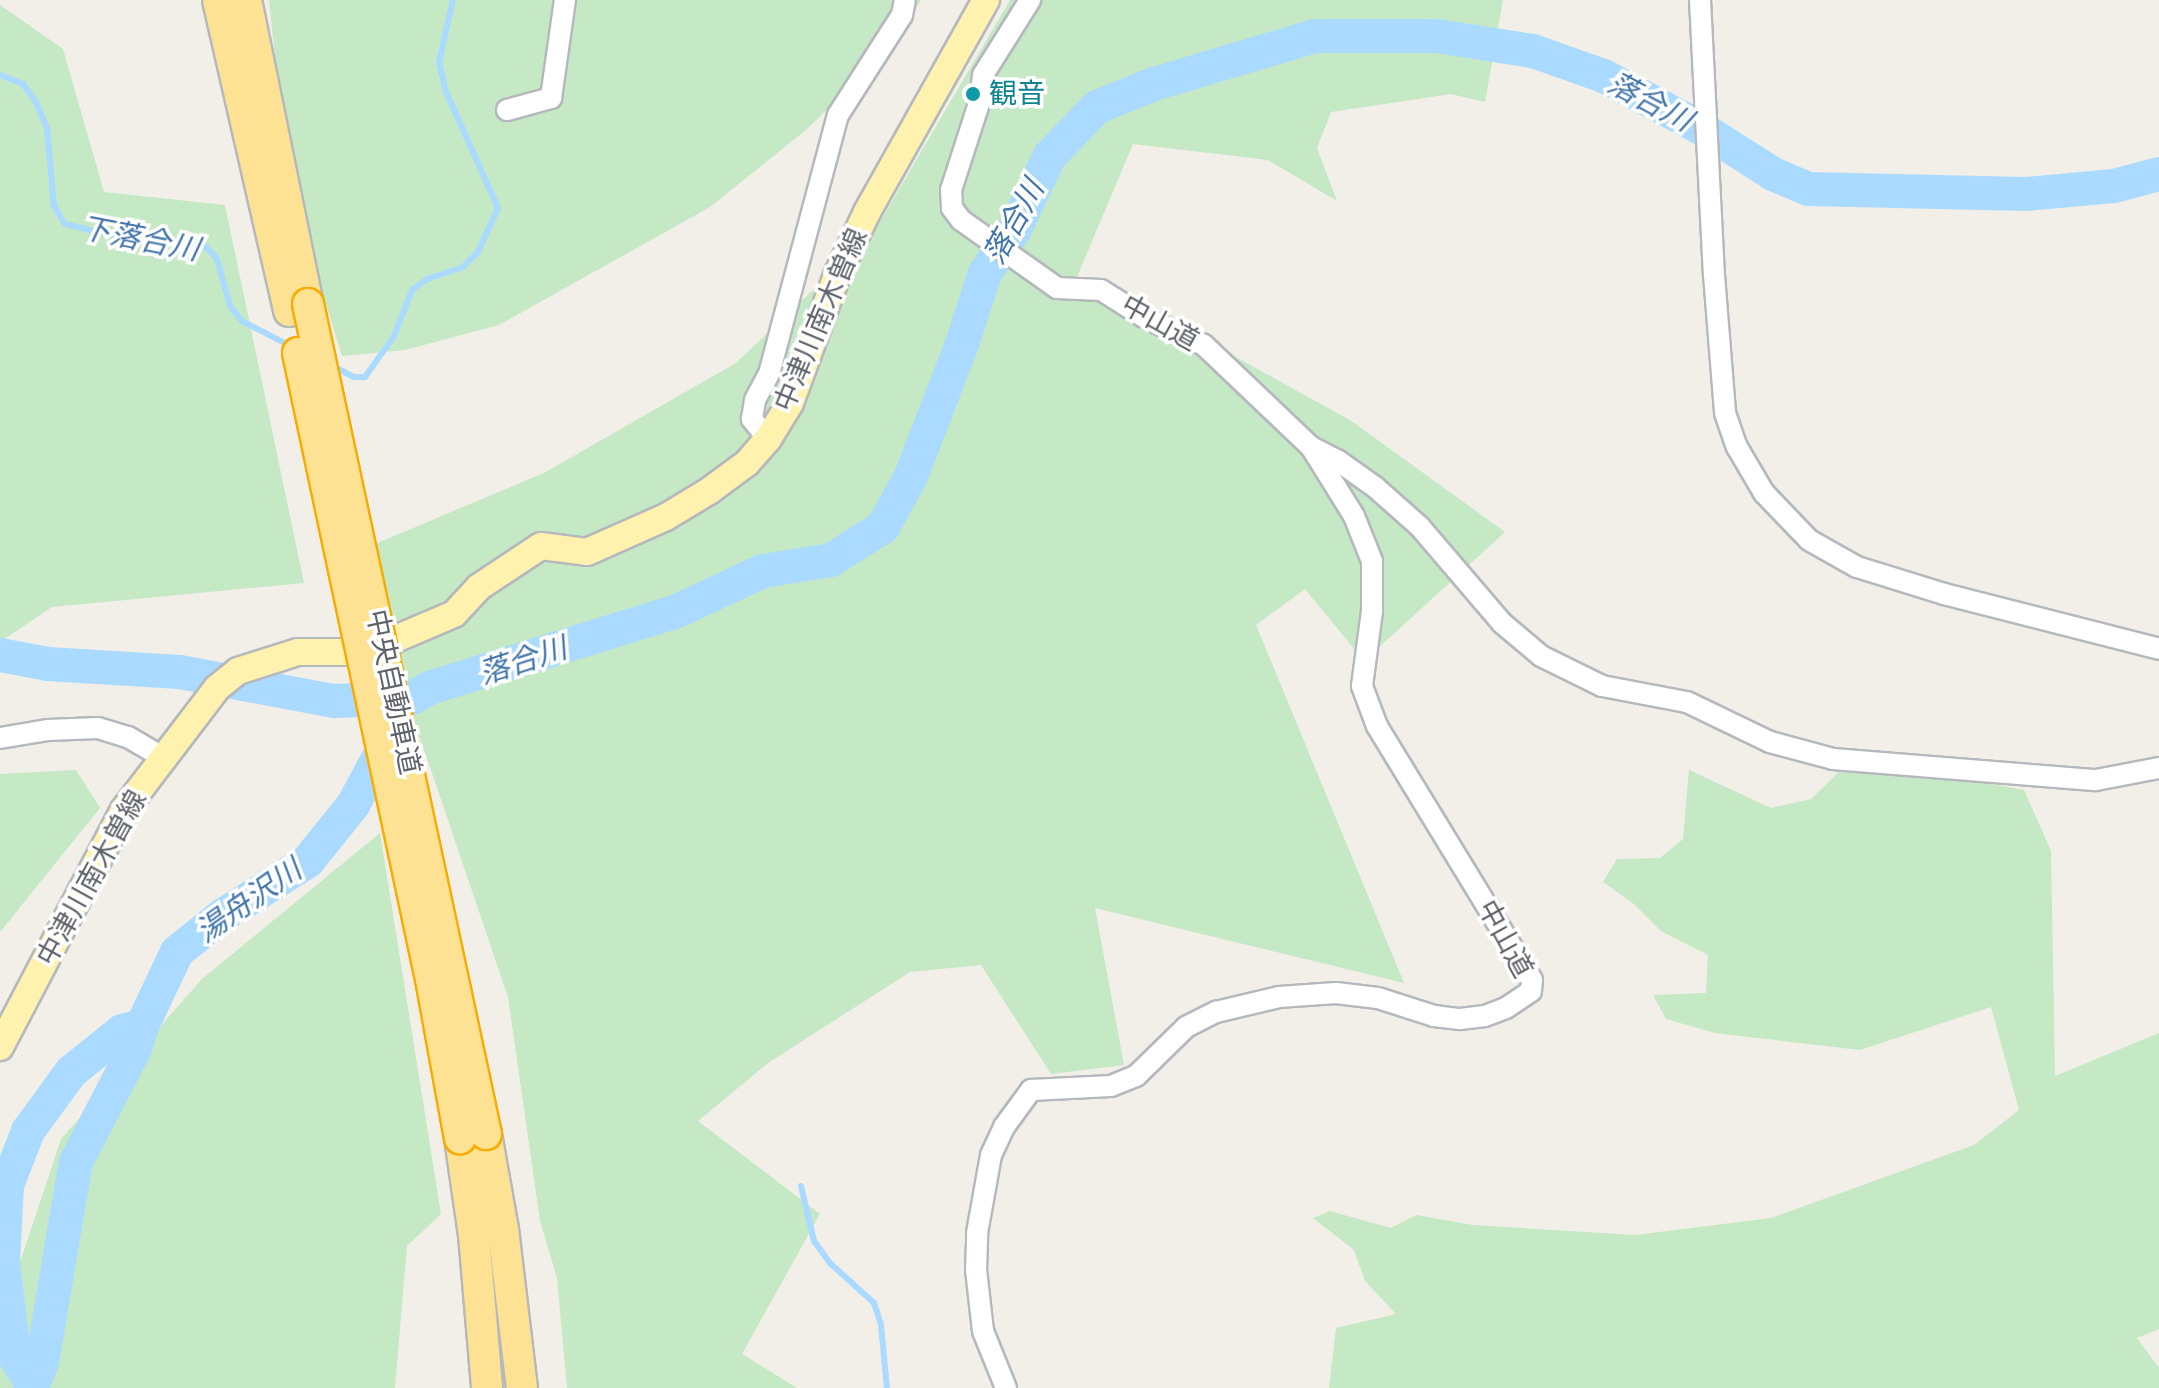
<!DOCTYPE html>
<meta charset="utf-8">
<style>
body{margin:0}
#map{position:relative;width:2159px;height:1388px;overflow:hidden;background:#f1efe8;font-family:Rubik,"Noto Sans JP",sans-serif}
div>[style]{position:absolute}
.green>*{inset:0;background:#c5e8c5}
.stream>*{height:6px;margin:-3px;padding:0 3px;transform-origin:3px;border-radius:3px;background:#aadaff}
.river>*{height:34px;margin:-17px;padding:0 17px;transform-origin:17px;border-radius:17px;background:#aadaff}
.roads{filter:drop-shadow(2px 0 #b5b8bc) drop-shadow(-2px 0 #b5b8bc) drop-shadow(0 2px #b5b8bc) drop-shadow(0 -2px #b5b8bc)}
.minor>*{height:20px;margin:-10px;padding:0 10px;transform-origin:10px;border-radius:10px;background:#fff}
.major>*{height:26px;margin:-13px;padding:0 13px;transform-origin:13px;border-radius:13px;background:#fff2af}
.highway>*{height:30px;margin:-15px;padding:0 15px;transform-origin:15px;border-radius:15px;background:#fde293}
.bridges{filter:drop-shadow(2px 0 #f9ab00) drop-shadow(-2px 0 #f9ab00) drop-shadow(0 2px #f9ab00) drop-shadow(0 -2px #f9ab00)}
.highway-bridge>*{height:30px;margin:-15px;padding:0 15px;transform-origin:15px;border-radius:15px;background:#fde293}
.dots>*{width:22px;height:22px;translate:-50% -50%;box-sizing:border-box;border:4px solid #fff;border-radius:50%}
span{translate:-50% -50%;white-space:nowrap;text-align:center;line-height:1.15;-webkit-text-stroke:7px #fff;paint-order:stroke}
.culture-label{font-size:28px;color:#0d838f}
.left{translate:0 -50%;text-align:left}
.street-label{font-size:28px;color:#5f6368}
.water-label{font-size:30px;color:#4174aa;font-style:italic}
</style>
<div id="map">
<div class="green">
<div style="clip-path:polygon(269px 0,921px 0,894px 44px,806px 130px,710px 207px,499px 325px,405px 350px,342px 356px,309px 248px,282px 125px)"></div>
<div style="clip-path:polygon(1010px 0,1503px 0,1485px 102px,1451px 94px,1331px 112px,1317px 148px,1337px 201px,1268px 160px,1133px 144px,1074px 284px,1212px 344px,1350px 420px,1505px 532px,1364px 661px,1305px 589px,1256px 625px,1404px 983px,1095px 908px,1124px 1065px,1051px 1074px,981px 965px,910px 972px,768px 1063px,698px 1121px,820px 1214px,742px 1354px,797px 1388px,567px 1388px,557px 1278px,540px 1221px,508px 997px,376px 608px,375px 544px,544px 473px,736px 363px,874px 232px)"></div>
<div style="clip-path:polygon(0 5px,63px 49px,104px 192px,225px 205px,304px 583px,52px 607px,0 642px)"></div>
<div style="clip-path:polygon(1852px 759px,2024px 790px,2051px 851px,2055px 1076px,2159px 1033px,2159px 1329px,2137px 1338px,2159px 1368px,2159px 1388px,1329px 1388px,1336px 1328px,1396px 1314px,1365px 1281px,1354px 1250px,1313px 1218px,1330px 1211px,1391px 1228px,1416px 1215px,1473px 1225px,1635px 1235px,1771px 1218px,1974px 1145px,2019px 1110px,1991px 1007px,1860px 1050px,1715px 1033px,1666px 1019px,1653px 995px,1706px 993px,1708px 955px,1661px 931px,1634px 904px,1603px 882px,1617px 859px,1660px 858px,1683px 839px,1689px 770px,1771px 808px,1811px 799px)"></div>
<div style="clip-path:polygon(76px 770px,100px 808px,0 932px,0 774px)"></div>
<div style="clip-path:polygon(380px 833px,441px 1214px,407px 1246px,395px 1388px,0 1388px,0 1322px,61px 1139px,202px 979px)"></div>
</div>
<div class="stream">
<div style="left:0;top:75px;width:25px;rotate:21deg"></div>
<div style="left:23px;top:84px;width:22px;rotate:54deg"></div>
<div style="left:36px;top:102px;width:28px;rotate:67deg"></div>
<div style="left:47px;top:128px;width:78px;rotate:84.9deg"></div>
<div style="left:54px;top:206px;width:21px;rotate:59deg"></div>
<div style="left:65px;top:224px;width:56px;rotate:13.5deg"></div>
<div style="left:119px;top:237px;width:49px;rotate:2.3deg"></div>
<div style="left:168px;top:239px;width:39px;rotate:12deg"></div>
<div style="left:206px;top:247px;width:16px;rotate:47deg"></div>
<div style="left:217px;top:259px;width:49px;rotate:74.5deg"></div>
<div style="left:230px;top:306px;width:19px;rotate:51deg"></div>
<div style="left:242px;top:321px;width:59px;rotate:27.4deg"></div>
<div style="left:333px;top:366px;width:24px;rotate:28deg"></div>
<div style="left:354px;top:377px;width:11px"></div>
<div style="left:365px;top:377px;width:50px;rotate:-54.7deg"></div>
<div style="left:394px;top:336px;width:49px;rotate:-68.6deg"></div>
<div style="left:412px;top:290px;width:19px;rotate:-36deg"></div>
<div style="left:427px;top:279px;width:38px;rotate:-18deg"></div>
<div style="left:463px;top:267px;width:21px;rotate:-45deg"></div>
<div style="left:478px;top:252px;width:48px;rotate:-65.6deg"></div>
<div style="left:498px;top:208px;width:127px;rotate:-114.1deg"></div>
<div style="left:446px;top:92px;width:31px;rotate:-103deg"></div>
<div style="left:439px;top:62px;width:64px;rotate:-77.3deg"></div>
<div style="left:801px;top:1186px;width:57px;rotate:76.7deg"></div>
<div style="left:814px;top:1241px;width:29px;rotate:54deg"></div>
<div style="left:831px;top:1264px;width:58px;rotate:42.2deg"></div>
<div style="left:874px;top:1303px;width:23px;rotate:72deg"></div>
<div style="left:881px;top:1325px;width:63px;rotate:84.6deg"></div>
</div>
<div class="river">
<div style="left:0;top:655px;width:49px;rotate:10.6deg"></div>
<div style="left:48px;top:664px;width:132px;rotate:3.5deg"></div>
<div style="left:180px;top:672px;width:157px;rotate:10.7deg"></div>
<div style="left:334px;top:701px;width:78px;rotate:-2.2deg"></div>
<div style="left:412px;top:698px;width:20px;rotate:-30deg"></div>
<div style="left:429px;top:688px;width:257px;rotate:-17.2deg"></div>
<div style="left:675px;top:612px;width:97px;rotate:-25deg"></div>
<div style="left:763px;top:571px;width:69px;rotate:-9.2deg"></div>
<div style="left:831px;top:560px;width:62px;rotate:-32.4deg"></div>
<div style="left:883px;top:527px;width:58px;rotate:-61.2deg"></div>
<div style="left:911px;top:476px;width:142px;rotate:-68.9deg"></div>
<div style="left:962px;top:344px;width:75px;rotate:-72.1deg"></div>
<div style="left:985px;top:273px;width:53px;rotate:-55.7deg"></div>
<div style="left:1015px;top:229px;width:80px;rotate:-64.7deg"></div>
<div style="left:1049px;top:157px;width:69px;rotate:-46.2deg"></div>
<div style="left:1097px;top:107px;width:61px;rotate:-22deg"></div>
<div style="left:1154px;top:84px;width:168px;rotate:-16.6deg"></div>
<div style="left:1315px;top:36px;width:122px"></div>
<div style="left:1437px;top:36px;width:97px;rotate:8.9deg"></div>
<div style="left:1533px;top:51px;width:75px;rotate:19.4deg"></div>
<div style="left:1604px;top:76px;width:110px;rotate:28.2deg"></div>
<div style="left:1701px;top:128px;width:85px;rotate:32.6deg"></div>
<div style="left:1773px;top:174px;width:38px;rotate:23deg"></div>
<div style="left:1808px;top:189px;width:218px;rotate:1.3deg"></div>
<div style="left:2026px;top:194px;width:88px;rotate:-5.2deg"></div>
<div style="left:2114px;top:186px;width:47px;rotate:-14.9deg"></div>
<div style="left:32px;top:1384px;width:34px;rotate:-122deg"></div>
<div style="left:14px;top:1355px;width:93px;rotate:-96.8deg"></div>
<div style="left:3px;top:1263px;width:78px;rotate:-87.1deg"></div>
<div style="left:7px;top:1185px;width:58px;rotate:-68.7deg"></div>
<div style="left:28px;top:1131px;width:73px;rotate:-53.9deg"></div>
<div style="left:71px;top:1072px;width:65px;rotate:-38.8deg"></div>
<div style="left:122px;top:1031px;width:21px;rotate:-14deg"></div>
<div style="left:32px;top:1388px;width:28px;rotate:-69deg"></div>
<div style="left:42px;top:1362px;width:203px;rotate:-80.4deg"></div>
<div style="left:76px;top:1162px;width:128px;rotate:-62.6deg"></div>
<div style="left:135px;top:1048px;width:23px;rotate:-72deg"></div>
<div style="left:142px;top:1026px;width:82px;rotate:-64.7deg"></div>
<div style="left:177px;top:952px;width:59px;rotate:-38.8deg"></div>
<div style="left:223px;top:915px;width:101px;rotate:-32.4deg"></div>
<div style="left:308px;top:861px;width:72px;rotate:-51.2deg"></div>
<div style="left:353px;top:805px;width:86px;rotate:-61.7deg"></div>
</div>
<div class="roads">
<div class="minor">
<div style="left:1700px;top:0;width:275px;rotate:87.1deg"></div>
<div style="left:1714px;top:275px;width:138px;rotate:85.4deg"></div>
<div style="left:1725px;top:413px;width:36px;rotate:71deg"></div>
<div style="left:1737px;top:447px;width:53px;rotate:59.6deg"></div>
<div style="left:1764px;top:493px;width:65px;rotate:46.2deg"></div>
<div style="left:1809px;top:540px;width:55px;rotate:29.4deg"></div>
<div style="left:1857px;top:567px;width:91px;rotate:17.2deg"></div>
<div style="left:1944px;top:594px;width:222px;rotate:14.3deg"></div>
<div style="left:507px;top:110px;width:46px;rotate:-15.3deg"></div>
<div style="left:551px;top:98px;width:99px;rotate:-81.9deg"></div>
<div style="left:768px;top:439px;width:26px;rotate:-129deg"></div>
<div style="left:752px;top:419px;width:19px;rotate:-81deg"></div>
<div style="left:755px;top:400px;width:30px;rotate:-62deg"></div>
<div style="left:769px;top:374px;width:268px;rotate:-75.1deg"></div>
<div style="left:838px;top:115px;width:119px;rotate:-57.4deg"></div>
<div style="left:902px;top:15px;width:15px;rotate:-79deg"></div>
<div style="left:1311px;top:447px;width:29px;rotate:27deg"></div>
<div style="left:1337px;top:460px;width:47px;rotate:35.4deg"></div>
<div style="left:1375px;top:487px;width:60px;rotate:41.6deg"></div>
<div style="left:1420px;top:527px;width:126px;rotate:49.5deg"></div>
<div style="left:1502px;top:623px;width:51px;rotate:40.2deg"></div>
<div style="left:1541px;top:656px;width:68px;rotate:26.2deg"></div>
<div style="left:1602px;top:686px;width:86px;rotate:10.7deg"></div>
<div style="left:1687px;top:702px;width:92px;rotate:25.7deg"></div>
<div style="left:1770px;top:742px;width:65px;rotate:15.1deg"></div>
<div style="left:1833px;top:759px;width:264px;rotate:4.6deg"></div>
<div style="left:2096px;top:780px;width:64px;rotate:-10.8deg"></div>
<div style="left:0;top:738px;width:49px;rotate:-9.5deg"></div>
<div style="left:48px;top:730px;width:50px;rotate:-2.3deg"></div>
<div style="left:98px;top:728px;width:31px;rotate:17deg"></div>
<div style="left:128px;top:737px;width:42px;rotate:30.3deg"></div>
<div style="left:1006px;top:1388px;width:61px;rotate:-112deg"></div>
<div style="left:983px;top:1331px;width:61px;rotate:-96.5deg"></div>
<div style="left:976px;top:1270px;width:37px;rotate:-88deg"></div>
<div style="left:977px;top:1233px;width:79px;rotate:-79.8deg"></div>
<div style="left:991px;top:1155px;width:31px;rotate:-65deg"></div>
<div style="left:1004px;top:1127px;width:46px;rotate:-53.9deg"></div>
<div style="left:1031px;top:1090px;width:80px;rotate:-2.9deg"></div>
<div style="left:1111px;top:1086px;width:27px;rotate:-22deg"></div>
<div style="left:1136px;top:1076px;width:70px;rotate:-44.4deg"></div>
<div style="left:1186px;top:1027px;width:34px;rotate:-27deg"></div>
<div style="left:1216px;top:1012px;width:65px;rotate:-13.4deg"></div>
<div style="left:1279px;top:997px;width:57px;rotate:-4deg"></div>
<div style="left:1336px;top:993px;width:42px;rotate:6.8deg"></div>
<div style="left:1378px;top:998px;width:59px;rotate:17.8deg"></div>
<div style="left:1434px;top:1016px;width:26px;rotate:7deg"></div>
<div style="left:1460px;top:1019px;width:25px;rotate:-7deg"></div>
<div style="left:1485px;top:1016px;width:22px;rotate:-21deg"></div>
<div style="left:1506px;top:1008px;width:30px;rotate:-34deg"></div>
<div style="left:1531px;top:991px;width:11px;rotate:-85deg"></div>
<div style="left:1532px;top:980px;width:298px;rotate:-121.4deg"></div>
<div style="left:1377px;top:726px;width:43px;rotate:-110.6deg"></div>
<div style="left:1362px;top:686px;width:76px;rotate:-82.4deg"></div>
<div style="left:1372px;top:611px;width:50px;rotate:-90deg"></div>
<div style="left:1372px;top:561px;width:48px;rotate:-111.8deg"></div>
<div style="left:1354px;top:516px;width:81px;rotate:-121.9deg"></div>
<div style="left:1311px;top:447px;width:148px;rotate:-136.4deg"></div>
<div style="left:1204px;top:345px;width:66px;rotate:-155deg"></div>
<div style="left:1144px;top:317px;width:51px;rotate:-147.9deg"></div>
<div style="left:1101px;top:290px;width:44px;rotate:-177.4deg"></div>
<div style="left:1057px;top:288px;width:118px;rotate:-144.7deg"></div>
<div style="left:961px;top:220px;width:15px;rotate:-127deg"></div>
<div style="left:952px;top:208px;width:18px;rotate:-93deg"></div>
<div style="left:951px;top:190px;width:95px;rotate:-72.1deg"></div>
<div style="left:980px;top:100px;width:25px;rotate:-83deg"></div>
<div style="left:983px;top:75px;width:89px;rotate:-57.9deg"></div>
</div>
<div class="major">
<div style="left:0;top:1047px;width:267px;rotate:-62.4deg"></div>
<div style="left:124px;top:810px;width:153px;rotate:-52.7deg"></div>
<div style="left:217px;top:688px;width:27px;rotate:-39deg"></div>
<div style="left:238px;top:671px;width:63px;rotate:-17.6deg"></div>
<div style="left:298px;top:652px;width:53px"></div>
<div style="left:351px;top:652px;width:44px;rotate:-15.9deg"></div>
<div style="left:393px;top:640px;width:66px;rotate:-23.1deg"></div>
<div style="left:454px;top:614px;width:37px;rotate:-47deg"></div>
<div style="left:479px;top:587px;width:74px;rotate:-33.5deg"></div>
<div style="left:541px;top:546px;width:46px;rotate:7.4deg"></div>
<div style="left:587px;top:552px;width:86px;rotate:-23.9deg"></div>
<div style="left:666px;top:517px;width:50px;rotate:-31.2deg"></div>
<div style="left:709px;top:491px;width:47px;rotate:-36.4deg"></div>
<div style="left:747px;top:463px;width:32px;rotate:-49deg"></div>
<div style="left:768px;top:439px;width:42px;rotate:-58.6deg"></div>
<div style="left:790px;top:403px;width:136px;rotate:-69.8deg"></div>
<div style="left:837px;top:275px;width:70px;rotate:-64.5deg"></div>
<div style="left:867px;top:212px;width:243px;rotate:-60.7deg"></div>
</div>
<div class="highway">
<div style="left:218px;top:0;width:319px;rotate:77.1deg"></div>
<div style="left:246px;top:0;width:310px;rotate:78.5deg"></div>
<div style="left:486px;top:1134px;width:97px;rotate:79.9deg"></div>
<div style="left:503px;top:1229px;width:160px;rotate:83.2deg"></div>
<div style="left:460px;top:1138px;width:98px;rotate:81.8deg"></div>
<div style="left:474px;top:1235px;width:154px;rotate:85.1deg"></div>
</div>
</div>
<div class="bridges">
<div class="highway-bridge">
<div style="left:308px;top:304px;width:849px;rotate:77.9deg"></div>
<div style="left:298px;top:353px;width:640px;rotate:78.01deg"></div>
<div style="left:431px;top:979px;width:162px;rotate:79.7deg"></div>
</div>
</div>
<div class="dots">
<div style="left:973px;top:94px;background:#0f9aa8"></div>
</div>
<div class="culture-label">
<span class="left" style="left:989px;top:94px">観音</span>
</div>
<div class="street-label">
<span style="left:821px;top:320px;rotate:-67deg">中津川南木曽線</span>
<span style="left:1160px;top:323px;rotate:29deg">中山道</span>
<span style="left:393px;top:692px;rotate:78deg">中央自動車道</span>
<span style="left:92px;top:878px;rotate:-61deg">中津川南木曽線</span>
<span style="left:1505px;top:939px;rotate:61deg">中山道</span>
</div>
<div class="water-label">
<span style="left:1650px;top:102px;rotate:28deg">落合川</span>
<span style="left:1014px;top:222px;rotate:-61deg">落合川</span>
<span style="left:140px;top:239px;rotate:11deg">下落合川</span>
<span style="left:523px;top:661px;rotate:-18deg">落合川</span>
<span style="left:249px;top:901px;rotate:-35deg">湯舟沢川</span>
</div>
</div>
